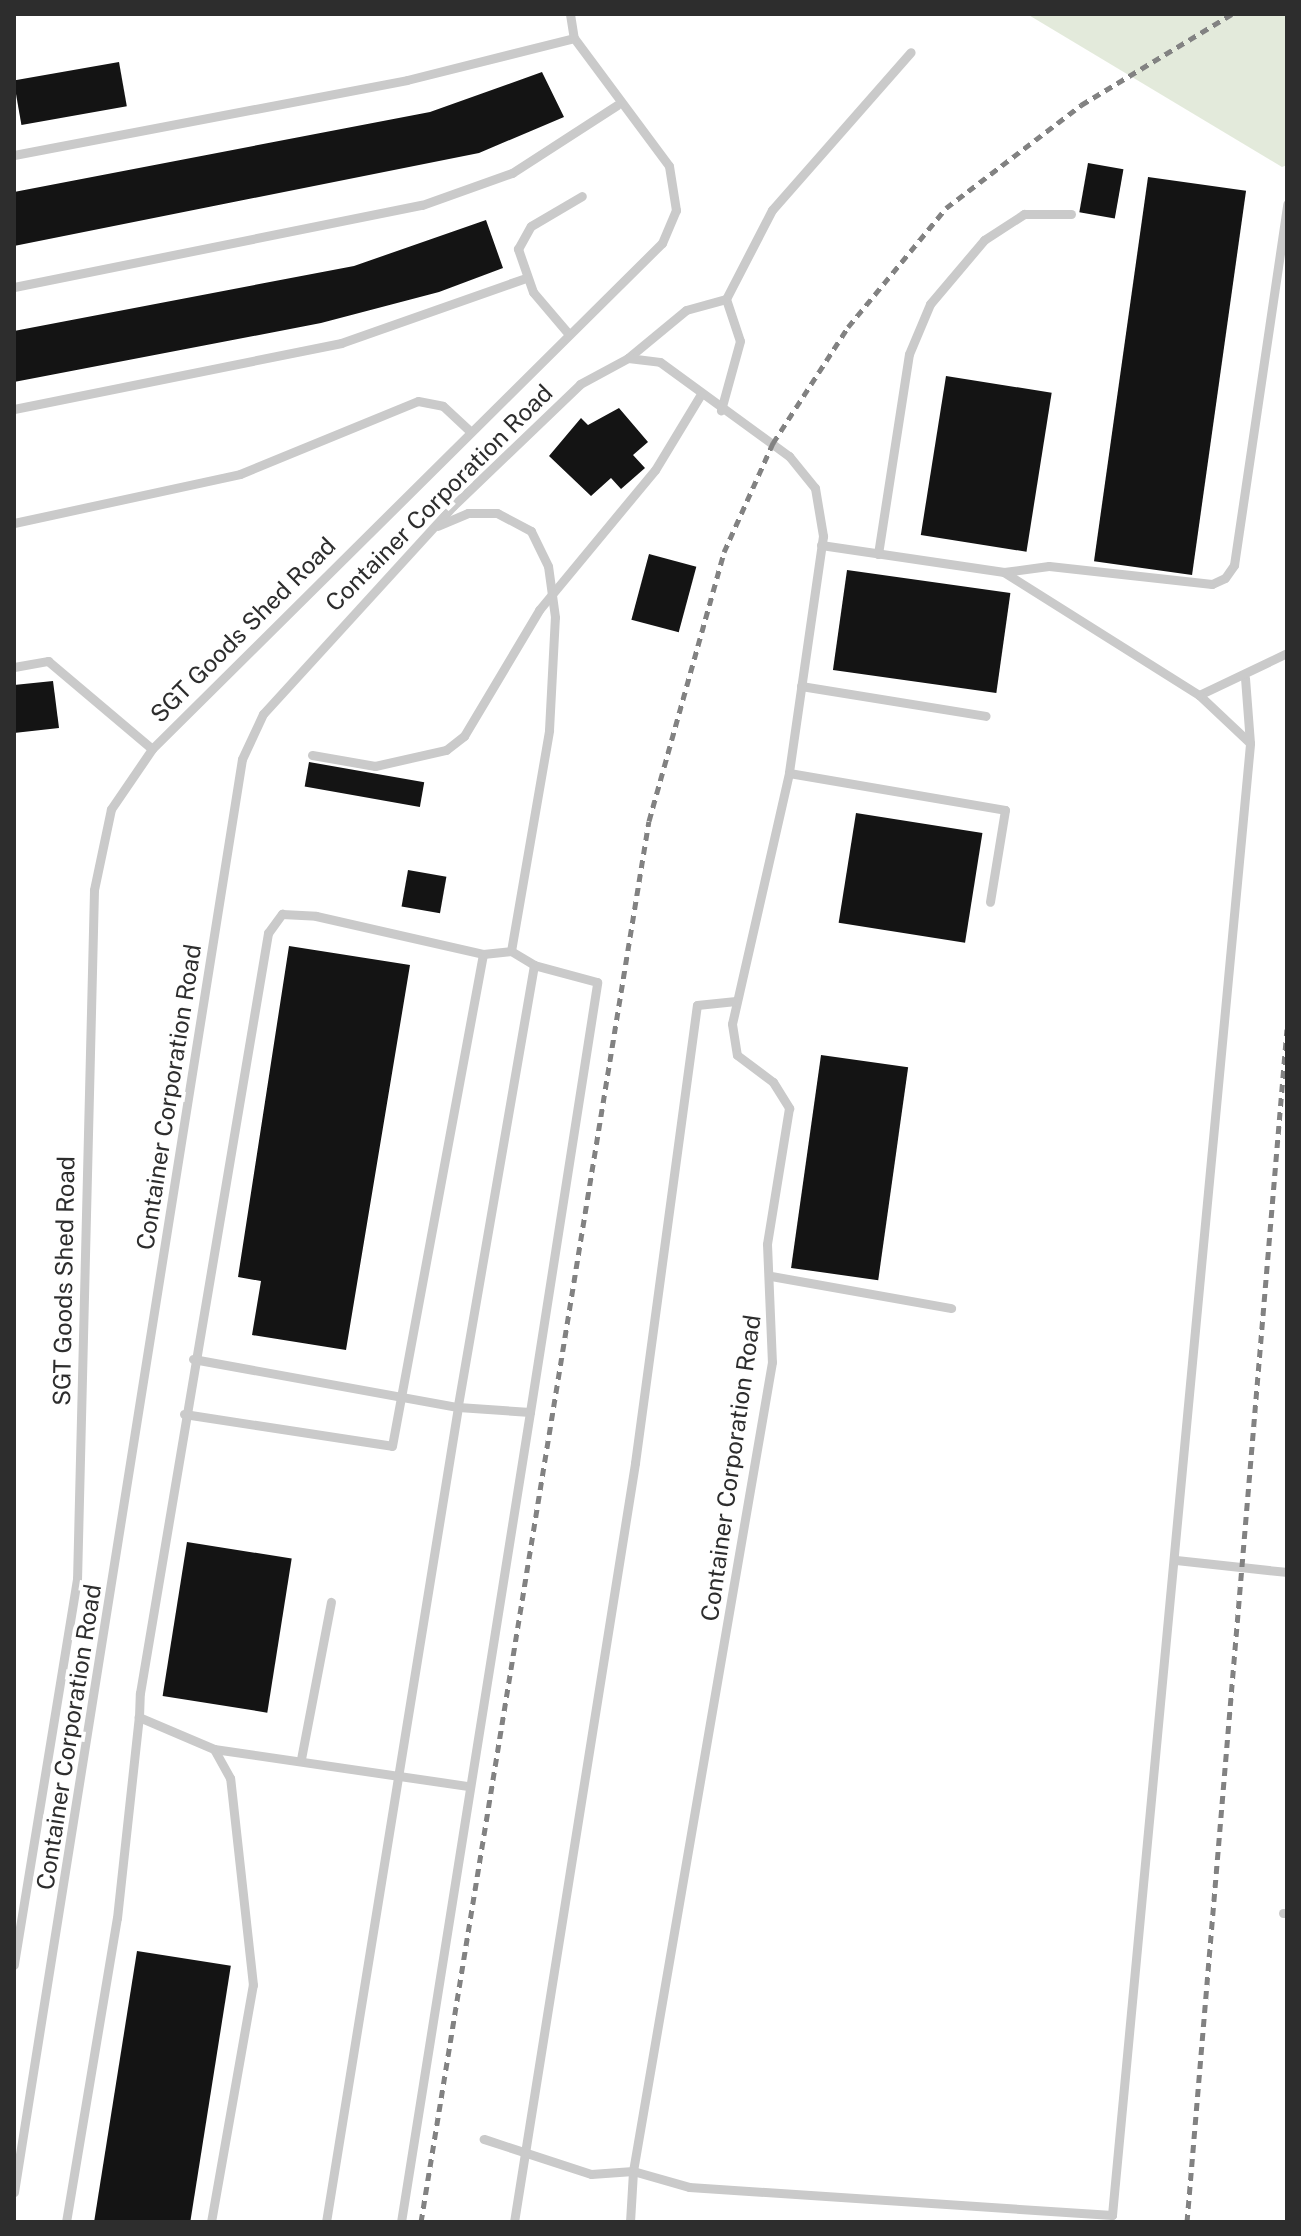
<!DOCTYPE html>
<style>
body{margin:0}
#map{position:relative;width:1301px;height:2236px;overflow:hidden;background:#fff;font-family:"Public Sans",sans-serif}
div>[style]{position:absolute}
.green>*{inset:0;background:#e3eadb}
.building>*{inset:0;background:#141414;transform-origin:0 0}
.lane>*{height:9px;margin:-4.5px;padding:0 4.5px;transform-origin:4.5px;border-radius:4.5px;background:#cacaca}
.rail>*{height:5px;margin-top:-2.5px;transform-origin:0;background:repeating-linear-gradient(90deg,#828282 0 8px,transparent 0 14px)}
span{translate:-50% -50%;white-space:nowrap;text-align:center;line-height:1.15;-webkit-text-stroke:8px #fff;paint-order:stroke}
.street-label{font-size:24px;color:#2d2d2d}
.frame{position:absolute;inset:0;border:16px solid #2d2d2d;pointer-events:none}
</style>
<div id="map">
<div class="green">
<div style="clip-path:polygon(1027px 14px,1287px 14px,1287px 165px,1282px 167px)"></div>
</div>
<div class="building">
<div style="left:119px;top:62px;width:45px;height:107px;rotate:80deg"></div>
<div style="clip-path:polygon(542px 72px,564px 117px,479px 153px,14px 246px,14px 192px,430px 112px)"></div>
<div style="left:1088px;top:163px;width:36px;height:50px;rotate:10deg"></div>
<div style="left:1148px;top:177px;width:99px;height:388px;rotate:8deg"></div>
<div style="clip-path:polygon(486px 220px,503px 268px,439px 292px,321px 323px,14px 382px,14px 331px,354px 266px)"></div>
<div style="left:946px;top:376px;width:107px;height:161px;rotate:9deg"></div>
<div style="clip-path:polygon(619px 408px,648px 442px,633px 455px,645px 468px,621px 489px,611px 478px,591px 496px,549px 456px,581px 418px,588px 425px)"></div>
<div style="left:649px;top:554px;width:49px;height:68px;rotate:15deg"></div>
<div style="left:847px;top:570px;width:165px;height:101px;rotate:8deg"></div>
<div style="clip-path:polygon(53px 681px,59px 728px,14px 733px,14px 685px)"></div>
<div style="left:309px;top:762px;width:117px;height:25px;rotate:10deg"></div>
<div style="left:856px;top:813px;width:128px;height:111px;rotate:9deg"></div>
<div style="left:408px;top:870px;width:39px;height:37px;rotate:10deg"></div>
<div style="clip-path:polygon(289px 946px,410px 965px,346px 1350px,252px 1335px,261px 1281px,238px 1277px)"></div>
<div style="left:821px;top:1055px;width:88px;height:215px;rotate:8deg"></div>
<div style="left:187px;top:1542px;width:106px;height:156px;rotate:9deg"></div>
<div style="left:137px;top:1951px;width:95px;height:275px;rotate:9deg"></div>
</div>
<div class="lane">
<div style="left:570px;top:14px;width:24px;rotate:81deg"></div>
<div style="left:14px;top:155px;width:400px;rotate:-10.8deg"></div>
<div style="left:407px;top:80px;width:172px;rotate:-14.1deg"></div>
<div style="left:574px;top:38px;width:159px;rotate:53.4deg"></div>
<div style="left:669px;top:166px;width:45px;rotate:81deg"></div>
<div style="left:676px;top:210px;width:36px;rotate:113deg"></div>
<div style="left:662px;top:243px;width:718px;rotate:135.23deg"></div>
<div style="left:152px;top:749px;width:73px;rotate:124.3deg"></div>
<div style="left:111px;top:809px;width:83px;rotate:101.9deg"></div>
<div style="left:94px;top:890px;width:689px;rotate:91.41deg"></div>
<div style="left:77px;top:1579px;width:391px;rotate:99.3deg"></div>
<div style="left:14px;top:287px;width:416px;rotate:-11.4deg"></div>
<div style="left:422px;top:205px;width:96px;rotate:-19.6deg"></div>
<div style="left:512px;top:173px;width:125px;rotate:-32.9deg"></div>
<div style="left:726px;top:299px;width:100px;rotate:-62.7deg"></div>
<div style="left:772px;top:210px;width:210px;rotate:-48.7deg"></div>
<div style="left:567px;top:332px;width:52px;rotate:-130.4deg"></div>
<div style="left:533px;top:292px;width:46px;rotate:-109.2deg"></div>
<div style="left:518px;top:249px;width:26px;rotate:-61deg"></div>
<div style="left:531px;top:226px;width:59px;rotate:-30.5deg"></div>
<div style="left:628px;top:358px;width:75px;rotate:-39.6deg"></div>
<div style="left:686px;top:310px;width:41px;rotate:-15.4deg"></div>
<div style="left:726px;top:299px;width:44px;rotate:71.6deg"></div>
<div style="left:740px;top:341px;width:72px;rotate:105.4deg"></div>
<div style="left:14px;top:409px;width:334px;rotate:-11.4deg"></div>
<div style="left:341px;top:343px;width:196px;rotate:-19.4deg"></div>
<div style="left:14px;top:523px;width:231px;rotate:-12.2deg"></div>
<div style="left:240px;top:474px;width:192px;rotate:-22.3deg"></div>
<div style="left:418px;top:401px;width:25px;rotate:11deg"></div>
<div style="left:443px;top:406px;width:35px;rotate:43deg"></div>
<div style="left:878px;top:554px;width:202px;rotate:-81.2deg"></div>
<div style="left:909px;top:354px;width:54px;rotate:-67.2deg"></div>
<div style="left:930px;top:304px;width:84px;rotate:-49.8deg"></div>
<div style="left:984px;top:240px;width:48px;rotate:-33deg"></div>
<div style="left:1024px;top:214px;width:47px"></div>
<div style="left:1004px;top:572px;width:45px;rotate:-7.6deg"></div>
<div style="left:1049px;top:566px;width:164px;rotate:6.3deg"></div>
<div style="left:1212px;top:584px;width:14px;rotate:-25deg"></div>
<div style="left:1225px;top:578px;width:16px;rotate:-55deg"></div>
<div style="left:1234px;top:565px;width:365px;rotate:-81.6deg"></div>
<div style="left:14px;top:667px;width:35px;rotate:-10deg"></div>
<div style="left:48px;top:661px;width:136px;rotate:40.2deg"></div>
<div style="left:1245px;top:678px;width:65px;rotate:85.6deg"></div>
<div style="left:801px;top:686px;width:187px;rotate:9.2deg"></div>
<div style="left:1199px;top:695px;width:98px;rotate:-25.5deg"></div>
<div style="left:312px;top:755px;width:64px;rotate:9.9deg"></div>
<div style="left:375px;top:766px;width:73px;rotate:-12.7deg"></div>
<div style="left:446px;top:750px;width:23px;rotate:-38deg"></div>
<div style="left:464px;top:736px;width:147px;rotate:-59.2deg"></div>
<div style="left:539px;top:610px;width:182px;rotate:-50.4deg"></div>
<div style="left:655px;top:470px;width:89px;rotate:-58.8deg"></div>
<div style="left:789px;top:773px;width:219px;rotate:9.7deg"></div>
<div style="left:1005px;top:810px;width:93px;rotate:99.3deg"></div>
<div style="left:511px;top:951px;width:27px;rotate:31deg"></div>
<div style="left:534px;top:965px;width:448px;rotate:99.8deg"></div>
<div style="left:458px;top:1407px;width:72px;rotate:4deg"></div>
<div style="left:530px;top:1412px;width:435px;rotate:-81.1deg"></div>
<div style="left:597px;top:982px;width:65px;rotate:-164.9deg"></div>
<div style="left:771px;top:1276px;width:183px;rotate:10.1deg"></div>
<div style="left:193px;top:1359px;width:269px;rotate:10.3deg"></div>
<div style="left:458px;top:1407px;width:826px;rotate:99.2deg"></div>
<div style="left:184px;top:1414px;width:210px;rotate:8.7deg"></div>
<div style="left:392px;top:1446px;width:500px;rotate:-79.52deg"></div>
<div style="left:1176px;top:1560px;width:112px;rotate:6.2deg"></div>
<div style="left:214px;top:1749px;width:257px;rotate:8.3deg"></div>
<div style="left:301px;top:1759px;width:160px;rotate:-79.2deg"></div>
<div style="left:1283px;top:1913px;width:4px"></div>
<div style="left:14px;top:2192px;width:1451px;rotate:-80.96deg"></div>
<div style="left:242px;top:759px;width:50px;rotate:-65deg"></div>
<div style="left:263px;top:714px;width:282px;rotate:-47.6deg"></div>
<div style="left:453px;top:506px;width:176px;rotate:-43.8deg"></div>
<div style="left:580px;top:384px;width:55px;rotate:-28.4deg"></div>
<div style="left:628px;top:358px;width:32px;rotate:7deg"></div>
<div style="left:660px;top:362px;width:160px;rotate:36.1deg"></div>
<div style="left:789px;top:456px;width:41px;rotate:50.9deg"></div>
<div style="left:815px;top:488px;width:49px;rotate:80.5deg"></div>
<div style="left:823px;top:536px;width:239px;rotate:98.2deg"></div>
<div style="left:789px;top:773px;width:257px;rotate:102.8deg"></div>
<div style="left:732px;top:1024px;width:31px;rotate:81deg"></div>
<div style="left:737px;top:1055px;width:45px;rotate:36.9deg"></div>
<div style="left:773px;top:1082px;width:31px;rotate:58deg"></div>
<div style="left:789px;top:1108px;width:138px;rotate:99.2deg"></div>
<div style="left:767px;top:1244px;width:118px;rotate:87.6deg"></div>
<div style="left:772px;top:1362px;width:821px;rotate:99.75deg"></div>
<div style="left:633px;top:2171px;width:42px;rotate:175.9deg"></div>
<div style="left:591px;top:2174px;width:113px;rotate:-161.9deg"></div>
<div style="left:66px;top:2222px;width:308px;rotate:-80.5deg"></div>
<div style="left:117px;top:1918px;width:202px;rotate:-83.8deg"></div>
<div style="left:211px;top:2222px;width:241px;rotate:-80deg"></div>
<div style="left:253px;top:1985px;width:208px;rotate:-96.3deg"></div>
<div style="left:230px;top:1778px;width:33px;rotate:-119deg"></div>
<div style="left:214px;top:1749px;width:82px;rotate:-156.9deg"></div>
<div style="left:139px;top:1717px;width:24px;rotate:-88deg"></div>
<div style="left:140px;top:1693px;width:771px;rotate:-80.44deg"></div>
<div style="left:268px;top:933px;width:24px;rotate:-54deg"></div>
<div style="left:282px;top:914px;width:34px;rotate:3deg"></div>
<div style="left:316px;top:916px;width:171px;rotate:12.8deg"></div>
<div style="left:483px;top:954px;width:28px;rotate:-6deg"></div>
<div style="left:511px;top:951px;width:224px;rotate:-80.2deg"></div>
<div style="left:549px;top:730px;width:113px;rotate:-87deg"></div>
<div style="left:555px;top:617px;width:51px;rotate:-97.8deg"></div>
<div style="left:548px;top:566px;width:39px;rotate:-116deg"></div>
<div style="left:531px;top:531px;width:38px;rotate:-152deg"></div>
<div style="left:497px;top:513px;width:29px;rotate:180deg"></div>
<div style="left:468px;top:513px;width:33px;rotate:157deg"></div>
<div style="left:401px;top:2222px;width:820px;rotate:-80.95deg"></div>
<div style="left:514px;top:2222px;width:769px;rotate:-80.94deg"></div>
<div style="left:635px;top:1463px;width:462px;rotate:-82.3deg"></div>
<div style="left:697px;top:1005px;width:39px;rotate:-6deg"></div>
<div style="left:630px;top:2222px;width:51px;rotate:-86.6deg"></div>
<div style="left:633px;top:2171px;width:58px;rotate:15.9deg"></div>
<div style="left:689px;top:2187px;width:424px;rotate:3.8deg"></div>
<div style="left:1112px;top:2215px;width:1478px;rotate:-84.64deg"></div>
<div style="left:1250px;top:743px;width:70px;rotate:-136.7deg"></div>
<div style="left:1199px;top:695px;width:231px;rotate:-147.8deg"></div>
<div style="left:1004px;top:572px;width:185px;rotate:-171.6deg"></div>
</div>
<div class="rail">
<div style="left:421px;top:2222px;width:1419px;rotate:-80.76deg"></div>
<div style="left:649px;top:821px;width:279px;rotate:-74.4deg"></div>
<div style="left:724px;top:552px;width:120px;rotate:-65.8deg"></div>
<div style="left:773px;top:443px;width:138px;rotate:-57.1deg"></div>
<div style="left:848px;top:327px;width:154px;rotate:-50.5deg"></div>
<div style="left:946px;top:208px;width:170px;rotate:-37.3deg"></div>
<div style="left:1081px;top:105px;width:176px;rotate:-31.1deg"></div>
<div style="left:1187px;top:2222px;width:1197px;rotate:-85.21deg"></div>
</div>
<div class="street-label">
<span style="left:439px;top:498px;rotate:-45deg">Container Corporation Road</span>
<span style="left:243px;top:630px;rotate:-45deg">SGT Goods Shed Road</span>
<span style="left:169px;top:1097px;rotate:-81deg">Container Corporation Road</span>
<span style="left:64px;top:1281px;rotate:-89deg">SGT Goods Shed Road</span>
<span style="left:731px;top:1468px;rotate:-82deg">Container Corporation Road</span>
<span style="left:69px;top:1737px;rotate:-81deg">Container Corporation Road</span>
</div>
<div class="frame"></div>
</div>
